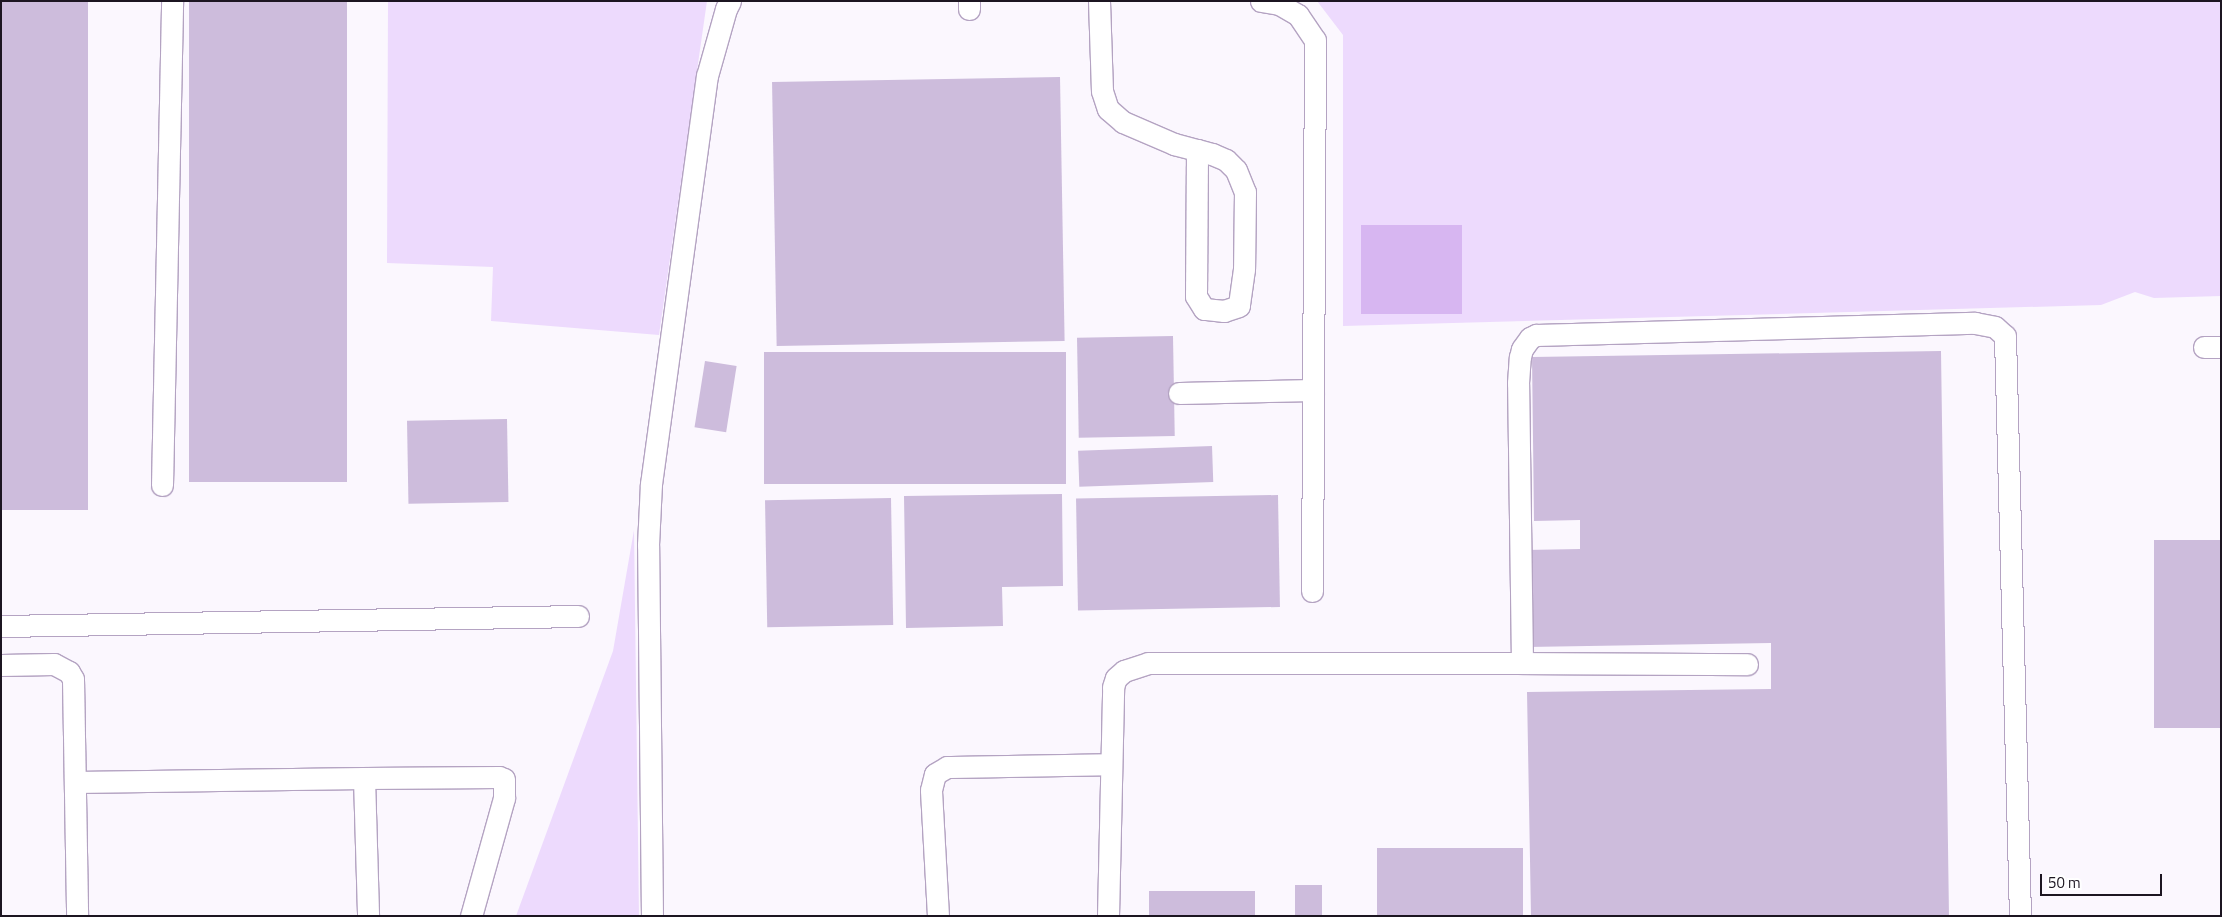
<!DOCTYPE html>
<style>
body{margin:0}
#map{position:relative;width:2222px;height:917px;overflow:hidden;background:#fbf7fe;font-family:"Titillium Web",sans-serif}
div>[style]{position:absolute}
.green>*{inset:0;background:#eddafd}
.water>*{inset:0;background:#d7b6f1;transform-origin:0 0}
.building>*{inset:0;background:#cdbcdc;transform-origin:0 0}
.roads{filter:drop-shadow(1px 0 #b4a3c2) drop-shadow(-1px 0 #b4a3c2) drop-shadow(0 1px #b4a3c2) drop-shadow(0 -1px #b4a3c2)}
.minor>*{height:21px;margin:-10.5px;padding:0 10.5px;transform-origin:10.5px;border-radius:10.5px;background:#fff}
span{translate:-50% -50%;white-space:nowrap;text-align:center;line-height:1.15;-webkit-text-stroke:4.5px #fff;paint-order:stroke}
.frame{position:absolute;inset:0;border:2px solid #1c1521;pointer-events:none}
.scale{position:absolute;left:2040px;top:874px;width:122px;height:22px;box-sizing:border-box;border:2px solid #1c1521;border-top:0;padding-left:6px;font-size:15px;line-height:18px;white-space:nowrap;color:#1c1521;-webkit-text-stroke:4px #fff;paint-order:stroke}
</style>
<div id="map">
<div class="green">
<div style="clip-path:polygon(388px 1px,707px 1px,659px 335px,491px 321px,493px 267px,387px 263px)"></div>
<div style="clip-path:polygon(1317px 1px,2221px 1px,2221px 296px,2154px 298px,2135px 292px,2101px 305px,1343px 326px,1343px 35px)"></div>
<div style="clip-path:polygon(634px 530px,639px 916px,516px 916px,613px 651px)"></div>
</div>
<div class="water">
<div style="left:1361px;top:225px;width:101px;height:89px"></div>
</div>
<div class="building">
<div style="left:1px;top:1px;width:87px;height:509px"></div>
<div style="left:189px;top:1px;width:158px;height:481px"></div>
<div style="left:1060px;top:77px;width:264px;height:288px;rotate:89deg"></div>
<div style="left:1173px;top:336px;width:100px;height:96px;rotate:89deg"></div>
<div style="clip-path:polygon(1941px 351px,1949px 916px,1531px 916px,1527px 692px,1771px 689px,1771px 643px,1527px 647px,1525px 550px,1580px 549px,1580px 520px,1534px 521px,1532px 357px)"></div>
<div style="left:1066px;top:352px;width:132px;height:302px;rotate:90deg"></div>
<div style="left:705px;top:361px;width:32px;height:67px;rotate:9deg"></div>
<div style="left:507px;top:419px;width:83px;height:100px;rotate:89deg"></div>
<div style="left:1212px;top:446px;width:36px;height:134px;rotate:88deg"></div>
<div style="clip-path:polygon(1062px 494px,1063px 586px,1002px 587px,1003px 626px,906px 628px,904px 496px)"></div>
<div style="left:1278px;top:495px;width:112px;height:202px;rotate:89deg"></div>
<div style="left:891px;top:498px;width:127px;height:126px;rotate:89deg"></div>
<div style="left:2221px;top:540px;width:188px;height:67px;rotate:90deg"></div>
<div style="left:1377px;top:848px;width:146px;height:68px"></div>
<div style="left:1295px;top:885px;width:27px;height:31px"></div>
<div style="left:1149px;top:891px;width:106px;height:25px"></div>
</div>
<div class="roads">
<div class="minor">
<div style="left:1099px;top:1px;width:90px;rotate:88.1deg"></div>
<div style="left:1102px;top:91px;width:19px;rotate:72deg"></div>
<div style="left:1108px;top:109px;width:20px;rotate:41deg"></div>
<div style="left:1123px;top:122px;width:56px;rotate:23.3deg"></div>
<div style="left:1174px;top:144px;width:24px;rotate:15deg"></div>
<div style="left:1197px;top:150px;width:16px;rotate:15deg"></div>
<div style="left:1212px;top:154px;width:15px;rotate:23deg"></div>
<div style="left:1226px;top:160px;width:14px;rotate:45deg"></div>
<div style="left:1236px;top:170px;width:24px;rotate:68deg"></div>
<div style="left:1245px;top:192px;width:77px;rotate:90.7deg"></div>
<div style="left:1244px;top:269px;width:37px;rotate:98deg"></div>
<div style="left:1239px;top:306px;width:16px;rotate:162deg"></div>
<div style="left:1224px;top:311px;width:20px;rotate:-174deg"></div>
<div style="left:1204px;top:309px;width:15px;rotate:-122deg"></div>
<div style="left:1196px;top:296px;width:146px;rotate:-89.6deg"></div>
<div style="left:1261px;top:1px;width:18px;rotate:9deg"></div>
<div style="left:1279px;top:4px;width:22px;rotate:30deg"></div>
<div style="left:1298px;top:15px;width:30px;rotate:56deg"></div>
<div style="left:1315px;top:40px;width:551px;rotate:90.31deg"></div>
<div style="left:969px;top:9px;width:8px;rotate:-90deg"></div>
<div style="left:2204px;top:347px;width:17px"></div>
<div style="left:1179px;top:393px;width:134px;rotate:-1.3deg"></div>
<div style="left:162px;top:485px;width:484px;rotate:-88.8deg"></div>
<div style="left:1px;top:626px;width:577px;rotate:-0.99deg"></div>
<div style="left:1522px;top:663px;width:225px;rotate:0.3deg"></div>
<div style="left:1px;top:665px;width:53px;rotate:-1.1deg"></div>
<div style="left:54px;top:664px;width:17px;rotate:28deg"></div>
<div style="left:69px;top:672px;width:8px;rotate:60deg"></div>
<div style="left:73px;top:679px;width:237px;rotate:89deg"></div>
<div style="left:364px;top:778px;width:135px;rotate:-0.4deg"></div>
<div style="left:499px;top:777px;width:5px;rotate:22deg"></div>
<div style="left:504px;top:779px;width:19px;rotate:90deg"></div>
<div style="left:504px;top:798px;width:123px;rotate:105.6deg"></div>
<div style="left:75px;top:782px;width:289px;rotate:-0.8deg"></div>
<div style="left:364px;top:778px;width:138px;rotate:88.3deg"></div>
<div style="left:652px;top:916px;width:371px;rotate:-90.6deg"></div>
<div style="left:648px;top:545px;width:61px;rotate:-87.2deg"></div>
<div style="left:651px;top:484px;width:412px;rotate:-82.2deg"></div>
<div style="left:707px;top:76px;width:70px;rotate:-74.2deg"></div>
<div style="left:726px;top:9px;width:9px;rotate:-63deg"></div>
<div style="left:938px;top:916px;width:126px;rotate:-93.2deg"></div>
<div style="left:931px;top:790px;width:16px;rotate:-76deg"></div>
<div style="left:935px;top:774px;width:14px;rotate:-30deg"></div>
<div style="left:947px;top:767px;width:164px;rotate:-1deg"></div>
<div style="left:1108px;top:916px;width:229px;rotate:-88.7deg"></div>
<div style="left:1113px;top:687px;width:9px;rotate:-72deg"></div>
<div style="left:1116px;top:678px;width:11px;rotate:-41deg"></div>
<div style="left:1124px;top:671px;width:25px;rotate:-18deg"></div>
<div style="left:1148px;top:663px;width:374px"></div>
<div style="left:1522px;top:663px;width:280px;rotate:-90.8deg"></div>
<div style="left:1518px;top:383px;width:26px;rotate:-86deg"></div>
<div style="left:1520px;top:357px;width:8px;rotate:-76deg"></div>
<div style="left:1522px;top:349px;width:14px;rotate:-54deg"></div>
<div style="left:1530px;top:338px;width:7px;rotate:-27deg"></div>
<div style="left:1536px;top:335px;width:439px;rotate:-1.6deg"></div>
<div style="left:1975px;top:323px;width:20px;rotate:11deg"></div>
<div style="left:1995px;top:327px;width:13px;rotate:42deg"></div>
<div style="left:2005px;top:336px;width:580px;rotate:88.52deg"></div>
</div>
</div>
<div class="frame"></div>
<div class="scale">50 m</div>
</div>
